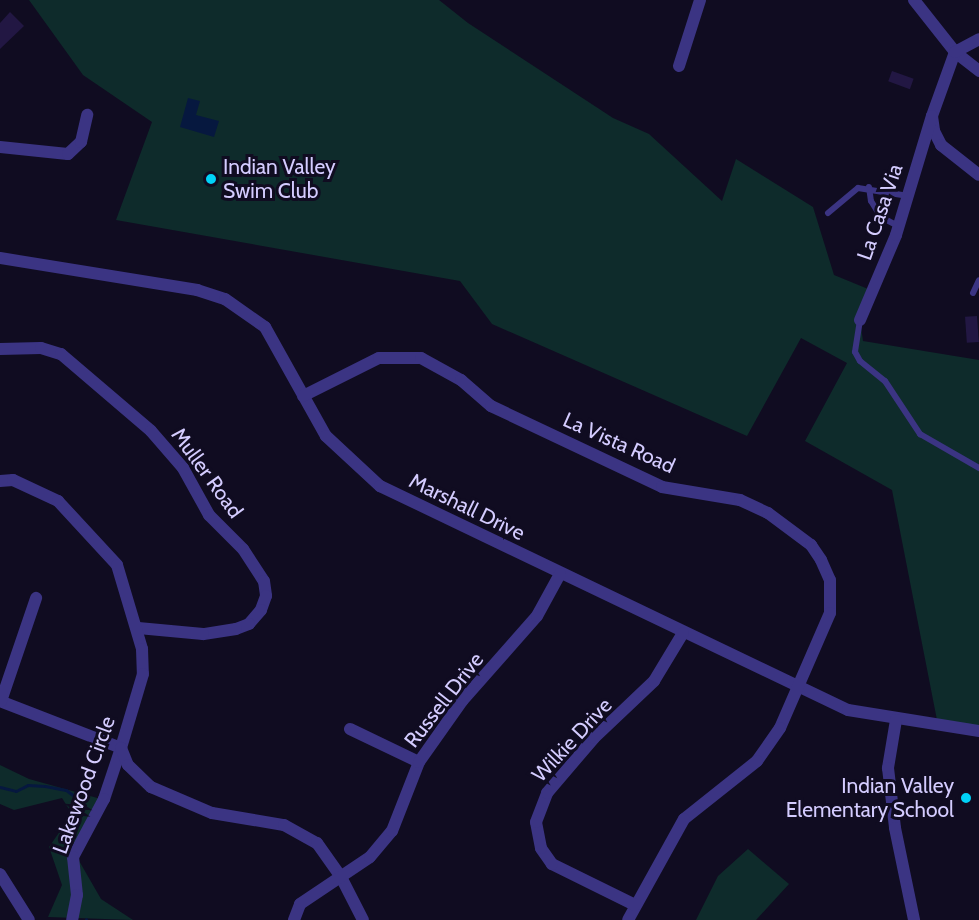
<!DOCTYPE html>
<style>
body{margin:0}
#map{position:relative;width:979px;height:920px;overflow:hidden;background:#100c21;font-family:Cabin,sans-serif}
div>[style]{position:absolute}
.green>*{inset:0;background:#0e2b2b}
.water>*{inset:0;background:#06183f}
.stream>*{height:3px;margin:-1.5px;padding:0 1.5px;transform-origin:1.5px;border-radius:1.5px;background:#06183f}
.building>*{inset:0;background:#221743;transform-origin:0 0}
.service>*{height:6px;margin:-3px;padding:0 3px;transform-origin:3px;border-radius:3px;background:#3b3483}
.minor>*{height:12px;margin:-6px;padding:0 6px;transform-origin:6px;border-radius:6px;background:#3b3483}
.dots>*{width:16px;height:16px;translate:-50% -50%;box-sizing:border-box;border:3px solid #100c21;border-radius:50%}
span{translate:-50% -50%;white-space:nowrap;text-align:center;line-height:1.15;-webkit-text-stroke:6px #100c21;paint-order:stroke}
.poi-label{font-size:21px;color:#d4ccff}
.left{translate:0 -50%;text-align:left}
.right{translate:-100% -50%;text-align:right}
.street-label{font-size:21px;color:#d4ccff}
</style>
<div id="map">
<div class="green">
<div style="clip-path:polygon(29px 0,439px 0,468px 23px,613px 118px,649px 134px,722px 201px,736px 159px,813px 207px,834px 275px,873px 291px,860px 320px,863px 341px,979px 360px,979px 728px,937px 720px,892px 490px,805px 441px,847px 363px,801px 338px,747px 436px,492px 324px,460px 281px,116px 220px,152px 122px,83px 75px)"></div>
<div style="clip-path:polygon(0 765px,29px 779px,101px 799px,78px 859px,101px 899px,133px 920px,48px 917px,62px 885px,49px 847px,72px 814px,62px 798px,14px 810px,0 804px)"></div>
<div style="clip-path:polygon(748px 849px,789px 884px,756px 920px,696px 920px,718px 876px)"></div>
</div>
<div class="water">
<div style="clip-path:polygon(188px 98px,200px 101px,196px 115px,219px 121px,214px 137px,180px 127px)"></div>
</div>
<div class="stream">
<div style="left:0;top:787px;width:16px;rotate:14deg"></div>
<div style="left:16px;top:791px;width:13px;rotate:-27deg"></div>
<div style="left:28px;top:785px;width:17px;rotate:3deg"></div>
<div style="left:45px;top:786px;width:21px;rotate:11deg"></div>
<div style="left:66px;top:790px;width:15px;rotate:37deg"></div>
<div style="left:78px;top:799px;width:23px;rotate:92deg"></div>
<div style="left:77px;top:822px;width:32px;rotate:106deg"></div>
<div style="left:86px;top:919px;width:1px;rotate:90deg"></div>
</div>
<div class="building">
<div style="clip-path:polygon(10px 12px,24px 26px,0 49px,0 23px)"></div>
<div style="left:892px;top:71px;width:23px;height:11px;rotate:20deg"></div>
<div style="left:977px;top:316px;width:26px;height:12px;rotate:86deg"></div>
</div>
<div class="service">
<div style="left:869px;top:187px;width:14px;rotate:82deg"></div>
<div style="left:871px;top:201px;width:19px;rotate:58deg"></div>
<div style="left:881px;top:217px;width:19px;rotate:28deg"></div>
<div style="left:828px;top:213px;width:39px;rotate:-40deg"></div>
<div style="left:858px;top:188px;width:51px;rotate:9.1deg"></div>
<div style="left:973px;top:293px;width:14px;rotate:-65deg"></div>
<div style="left:860px;top:320px;width:32px;rotate:99deg"></div>
<div style="left:855px;top:352px;width:10px;rotate:61deg"></div>
<div style="left:860px;top:361px;width:32px;rotate:39deg"></div>
<div style="left:885px;top:381px;width:64px;rotate:56.6deg"></div>
<div style="left:920px;top:434px;width:68px;rotate:30deg"></div>
</div>
<div class="minor">
<div style="left:914px;top:0;width:66px;rotate:51.7deg"></div>
<div style="left:955px;top:52px;width:31px;rotate:38deg"></div>
<div style="left:955px;top:52px;width:68px;rotate:109.8deg"></div>
<div style="left:932px;top:116px;width:15px;rotate:82deg"></div>
<div style="left:934px;top:131px;width:16px;rotate:63deg"></div>
<div style="left:941px;top:145px;width:48px;rotate:38.3deg"></div>
<div style="left:955px;top:52px;width:27px;rotate:-28deg"></div>
<div style="left:679px;top:66px;width:69px;rotate:-72.3deg"></div>
<div style="left:0;top:147px;width:68px;rotate:5.9deg"></div>
<div style="left:68px;top:154px;width:18px;rotate:-43deg"></div>
<div style="left:81px;top:142px;width:28px;rotate:-77deg"></div>
<div style="left:0;top:258px;width:200px;rotate:9.2deg"></div>
<div style="left:197px;top:290px;width:29px;rotate:18deg"></div>
<div style="left:225px;top:299px;width:49px;rotate:35deg"></div>
<div style="left:265px;top:327px;width:125px;rotate:60.8deg"></div>
<div style="left:326px;top:436px;width:74px;rotate:42.8deg"></div>
<div style="left:380px;top:486px;width:519px;rotate:25.58deg"></div>
<div style="left:848px;top:710px;width:133px;rotate:9.1deg"></div>
<div style="left:860px;top:320px;width:92px;rotate:-67deg"></div>
<div style="left:896px;top:235px;width:124px;rotate:-73.2deg"></div>
<div style="left:0;top:349px;width:41px;rotate:-1.4deg"></div>
<div style="left:41px;top:348px;width:21px;rotate:17deg"></div>
<div style="left:61px;top:354px;width:118px;rotate:40.5deg"></div>
<div style="left:151px;top:431px;width:49px;rotate:49.1deg"></div>
<div style="left:183px;top:468px;width:54px;rotate:61deg"></div>
<div style="left:209px;top:515px;width:48px;rotate:45deg"></div>
<div style="left:243px;top:549px;width:38px;rotate:57deg"></div>
<div style="left:264px;top:581px;width:15px;rotate:82deg"></div>
<div style="left:266px;top:596px;width:15px;rotate:110deg"></div>
<div style="left:261px;top:610px;width:18px;rotate:131deg"></div>
<div style="left:249px;top:624px;width:14px;rotate:159deg"></div>
<div style="left:236px;top:629px;width:33px;rotate:171deg"></div>
<div style="left:203px;top:634px;width:65px;rotate:-174.7deg"></div>
<div style="left:303px;top:396px;width:85px;rotate:-26.6deg"></div>
<div style="left:379px;top:358px;width:42px"></div>
<div style="left:421px;top:358px;width:46px;rotate:28.8deg"></div>
<div style="left:461px;top:380px;width:40px;rotate:41deg"></div>
<div style="left:491px;top:406px;width:189px;rotate:25.3deg"></div>
<div style="left:662px;top:487px;width:79px;rotate:9.5deg"></div>
<div style="left:740px;top:500px;width:31px;rotate:25deg"></div>
<div style="left:768px;top:513px;width:54px;rotate:36.7deg"></div>
<div style="left:811px;top:545px;width:18px;rotate:56deg"></div>
<div style="left:821px;top:560px;width:22px;rotate:66deg"></div>
<div style="left:830px;top:580px;width:33px;rotate:90deg"></div>
<div style="left:830px;top:613px;width:125px;rotate:113.5deg"></div>
<div style="left:780px;top:728px;width:40px;rotate:124.9deg"></div>
<div style="left:757px;top:761px;width:93px;rotate:141.5deg"></div>
<div style="left:684px;top:819px;width:115px;rotate:119deg"></div>
<div style="left:0;top:481px;width:13px;rotate:-4deg"></div>
<div style="left:13px;top:480px;width:50px;rotate:25deg"></div>
<div style="left:58px;top:501px;width:87px;rotate:47.3deg"></div>
<div style="left:117px;top:565px;width:88px;rotate:73.4deg"></div>
<div style="left:142px;top:649px;width:25px;rotate:88deg"></div>
<div style="left:143px;top:674px;width:77px;rotate:106.6deg"></div>
<div style="left:121px;top:748px;width:54px;rotate:108.4deg"></div>
<div style="left:104px;top:799px;width:66px;rotate:118.1deg"></div>
<div style="left:73px;top:857px;width:38px;rotate:84deg"></div>
<div style="left:77px;top:895px;width:25px;rotate:101deg"></div>
<div style="left:0;top:701px;width:130px;rotate:21.2deg"></div>
<div style="left:121px;top:748px;width:18px;rotate:68deg"></div>
<div style="left:128px;top:765px;width:32px;rotate:44deg"></div>
<div style="left:151px;top:787px;width:66px;rotate:23.1deg"></div>
<div style="left:212px;top:813px;width:73px;rotate:9.5deg"></div>
<div style="left:284px;top:825px;width:38px;rotate:29deg"></div>
<div style="left:317px;top:843px;width:42px;rotate:54.8deg"></div>
<div style="left:341px;top:877px;width:48px;rotate:62.9deg"></div>
<div style="left:1px;top:701px;width:109px;rotate:-71.2deg"></div>
<div style="left:896px;top:720px;width:49px;rotate:99.5deg"></div>
<div style="left:888px;top:768px;width:60px;rotate:83.3deg"></div>
<div style="left:895px;top:828px;width:94px;rotate:78.3deg"></div>
<div style="left:350px;top:729px;width:76px;rotate:25.6deg"></div>
<div style="left:0;top:874px;width:54px;rotate:57.8deg"></div>
<div style="left:635px;top:905px;width:93px;rotate:-153.7deg"></div>
<div style="left:552px;top:864px;width:19px;rotate:-125deg"></div>
<div style="left:541px;top:848px;width:26px;rotate:-101deg"></div>
<div style="left:536px;top:822px;width:31px;rotate:-69deg"></div>
<div style="left:547px;top:793px;width:72px;rotate:-49.5deg"></div>
<div style="left:594px;top:738px;width:83px;rotate:-43.5deg"></div>
<div style="left:654px;top:681px;width:56px;rotate:-58.9deg"></div>
<div style="left:294px;top:920px;width:17px;rotate:-69deg"></div>
<div style="left:300px;top:904px;width:84px;rotate:-33.9deg"></div>
<div style="left:370px;top:857px;width:34px;rotate:-50deg"></div>
<div style="left:392px;top:831px;width:74px;rotate:-68.6deg"></div>
<div style="left:419px;top:762px;width:75px;rotate:-54.8deg"></div>
<div style="left:462px;top:701px;width:113px;rotate:-48.6deg"></div>
<div style="left:537px;top:616px;width:48px;rotate:-61.3deg"></div>
</div>
<div class="dots">
<div style="left:211px;top:179px;background:#00d2f7"></div>
<div style="left:966px;top:798px;background:#00d2f7"></div>
</div>
<div class="poi-label">
<span class="left" style="left:223px;top:179px">Indian Valley<br>Swim Club</span>
<span class="right" style="left:954px;top:798px">Indian Valley<br>Elementary School</span>
</div>
<div class="street-label">
<span style="left:880px;top:212px;rotate:-71deg">La Casa Via</span>
<span style="left:619px;top:443px;rotate:24deg">La Vista Road</span>
<span style="left:207px;top:473px;rotate:54deg">Muller Road</span>
<span style="left:467px;top:507px;rotate:26deg">Marshall Drive</span>
<span style="left:444px;top:700px;rotate:-52deg">Russell Drive</span>
<span style="left:572px;top:740px;rotate:-47deg">Wilkie Drive</span>
<span style="left:84px;top:785px;rotate:-70deg">Lakewood Circle</span>
</div>
</div>
